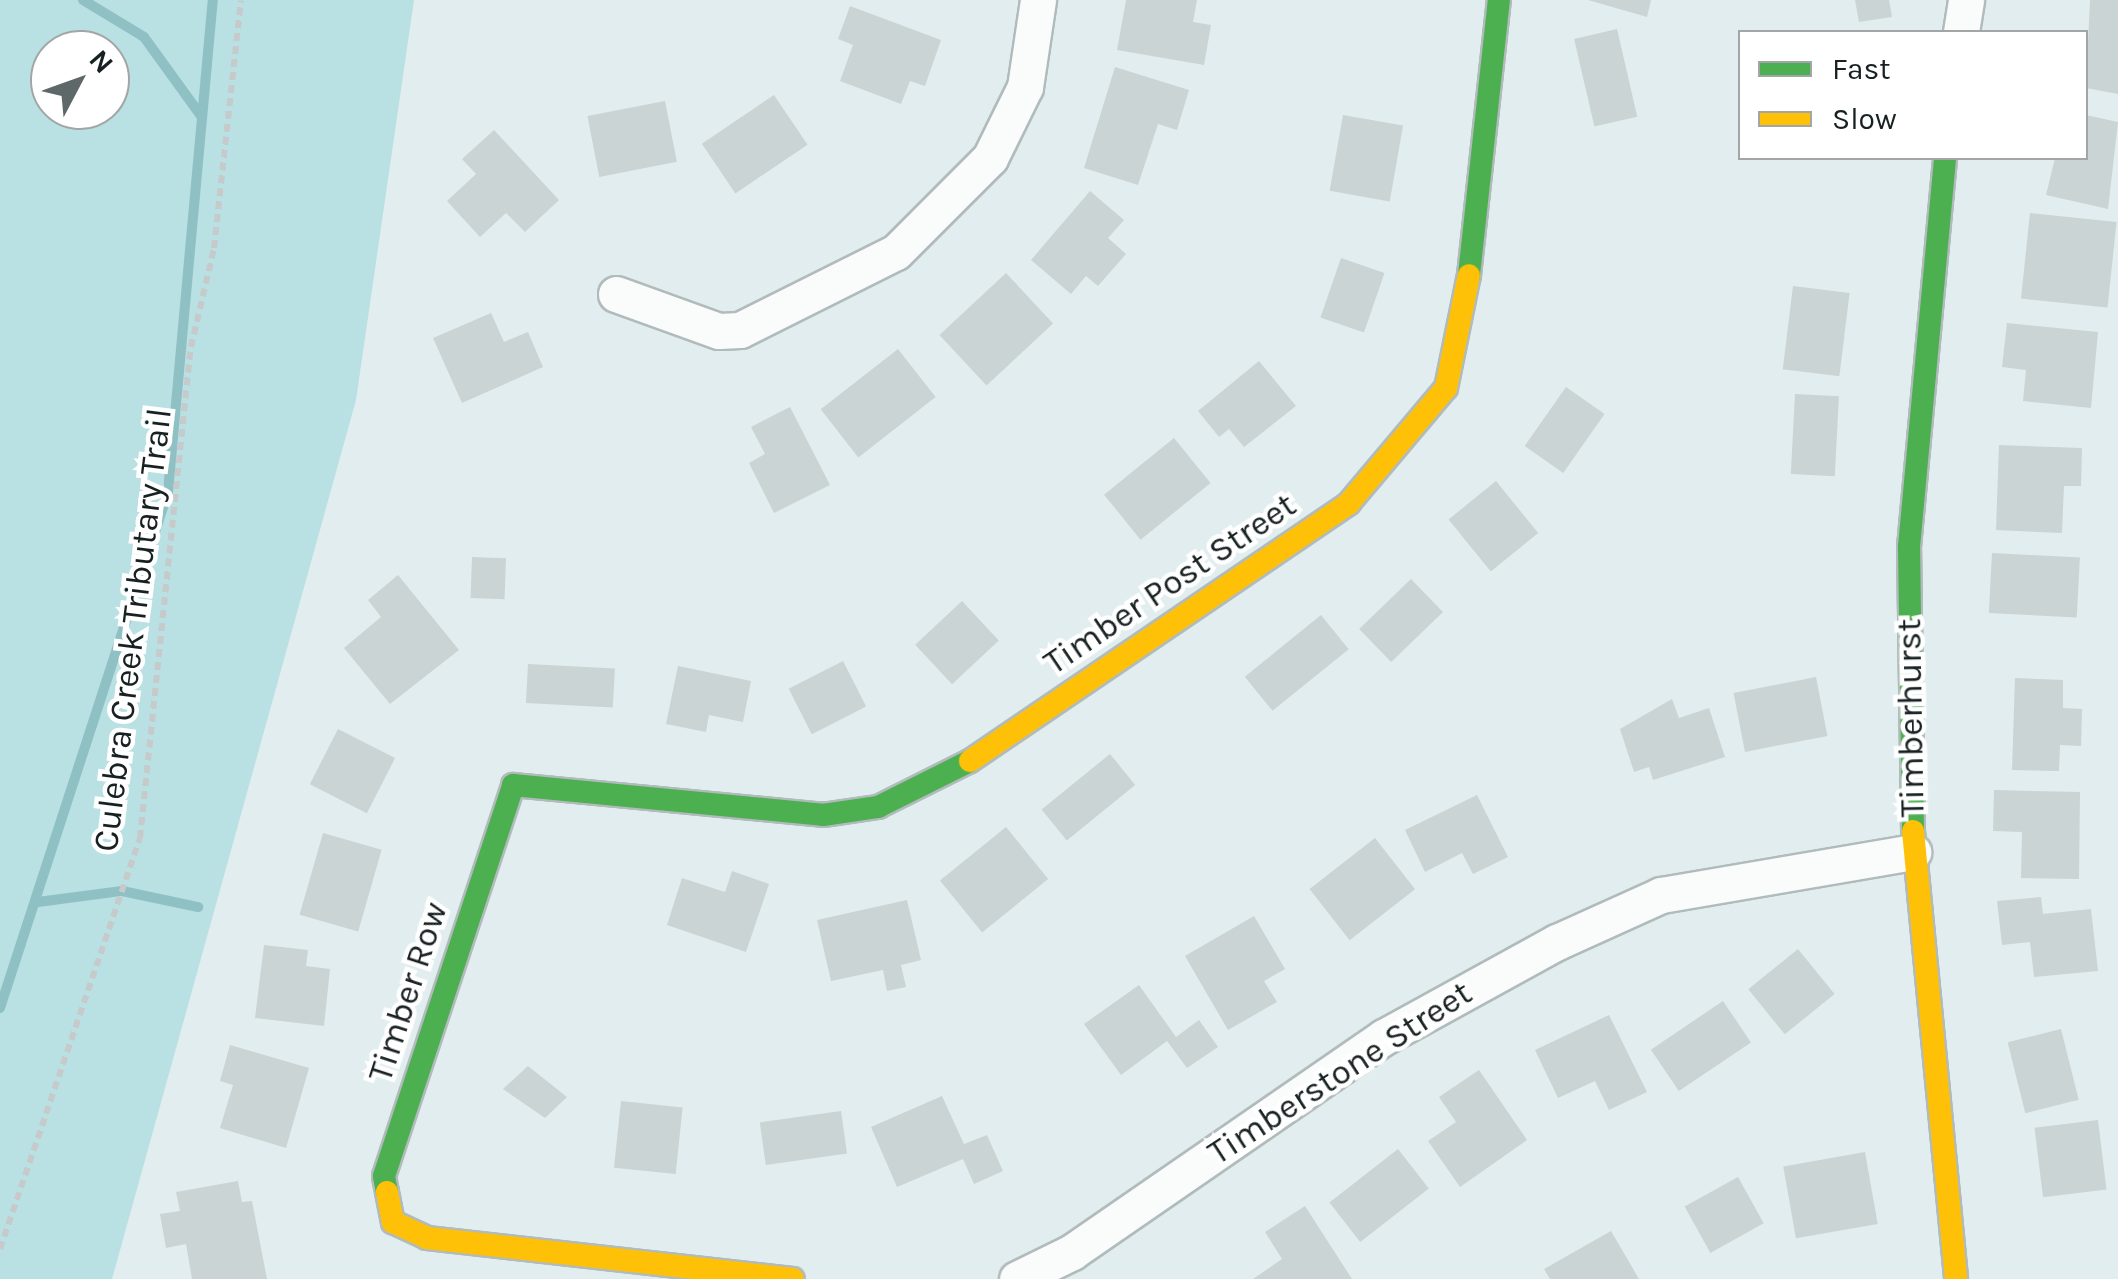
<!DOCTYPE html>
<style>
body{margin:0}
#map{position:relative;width:2118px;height:1279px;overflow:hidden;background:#e1edee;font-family:Karla,sans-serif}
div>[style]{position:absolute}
.green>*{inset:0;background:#b9e0e3}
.stream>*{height:10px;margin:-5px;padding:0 5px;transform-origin:5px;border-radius:5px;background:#8ec0c4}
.building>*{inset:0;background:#cad4d5;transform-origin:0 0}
.path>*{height:6px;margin-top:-3px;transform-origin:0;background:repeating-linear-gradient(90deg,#c6caca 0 8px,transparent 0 13px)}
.roads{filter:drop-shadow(2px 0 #b1bbbb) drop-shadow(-2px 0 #b1bbbb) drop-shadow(0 2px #b1bbbb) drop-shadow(0 -2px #b1bbbb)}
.street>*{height:35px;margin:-17.5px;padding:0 17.5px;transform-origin:17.5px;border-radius:17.5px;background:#fafcfc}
.fast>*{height:22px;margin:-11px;padding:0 11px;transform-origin:11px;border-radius:11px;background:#4caf50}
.slow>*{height:22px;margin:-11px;padding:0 11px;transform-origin:11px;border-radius:11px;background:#ffc107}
span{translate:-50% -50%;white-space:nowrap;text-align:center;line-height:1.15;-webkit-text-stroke:9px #fff;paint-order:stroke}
.street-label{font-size:35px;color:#182121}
.legend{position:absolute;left:1738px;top:30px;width:350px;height:130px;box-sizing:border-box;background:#fff;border:2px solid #a3a6a6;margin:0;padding:12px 18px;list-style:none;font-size:30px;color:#182121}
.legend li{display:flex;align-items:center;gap:20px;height:50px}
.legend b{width:50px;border:2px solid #a3a6a6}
.north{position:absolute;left:30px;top:30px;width:100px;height:100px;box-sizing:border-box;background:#fff;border:2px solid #a3a6a6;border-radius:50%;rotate:49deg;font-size:28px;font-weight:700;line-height:40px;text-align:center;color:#182121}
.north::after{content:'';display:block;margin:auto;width:35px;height:45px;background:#5e6869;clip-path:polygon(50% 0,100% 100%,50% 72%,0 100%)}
</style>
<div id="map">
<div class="green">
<div style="clip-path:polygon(evenodd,0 0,414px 0,356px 400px,112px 1279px,0 1279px,0 0,50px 50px,110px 50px,110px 110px,50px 110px,50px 50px)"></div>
</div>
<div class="stream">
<div style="left:83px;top:0;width:71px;rotate:31.2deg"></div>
<div style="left:144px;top:37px;width:99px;rotate:54.1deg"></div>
<div style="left:38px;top:902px;width:85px;rotate:-7.5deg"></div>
<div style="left:122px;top:891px;width:78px;rotate:11.9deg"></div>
<div style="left:0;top:1008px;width:543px;rotate:-71.97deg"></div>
<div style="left:168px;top:492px;width:494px;rotate:-84.8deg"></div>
</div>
<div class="building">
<div style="clip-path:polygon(1126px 0,1197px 0,1193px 22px,1211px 25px,1204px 65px,1117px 50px)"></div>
<div style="clip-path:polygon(1588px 0,1651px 0,1647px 17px)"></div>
<div style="clip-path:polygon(1855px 0,1889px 0,1892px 17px,1859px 22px)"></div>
<div style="clip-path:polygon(2090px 0,2118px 0,2118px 94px,2086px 88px)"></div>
<div style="clip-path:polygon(850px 6px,941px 40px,925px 86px,910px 81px,901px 104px,840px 81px,853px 45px,838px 39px)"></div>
<div style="left:1617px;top:29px;width:90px;height:44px;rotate:77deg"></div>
<div style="clip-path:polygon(1115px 67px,1189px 90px,1177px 130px,1158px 124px,1138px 185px,1084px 168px)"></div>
<div style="left:774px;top:95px;width:60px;height:87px;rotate:56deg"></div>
<div style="left:665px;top:101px;width:62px;height:79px;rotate:79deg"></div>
<div style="left:1343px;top:115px;width:61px;height:77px;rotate:10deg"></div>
<div style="clip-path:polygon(2086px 115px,2118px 122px,2108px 209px,2046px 195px,2055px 158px,2086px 158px)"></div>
<div style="clip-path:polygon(494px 130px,559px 200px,525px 232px,506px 213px,480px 237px,447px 201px,476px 174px,462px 159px)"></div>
<div style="clip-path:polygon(1090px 191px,1124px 220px,1108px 238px,1126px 254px,1098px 286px,1086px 276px,1071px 294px,1031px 260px)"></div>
<div style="left:2030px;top:213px;width:87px;height:86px;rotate:6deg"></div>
<div style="left:1341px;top:258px;width:46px;height:63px;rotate:19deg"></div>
<div style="left:1006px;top:273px;width:69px;height:91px;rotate:47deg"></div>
<div style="left:1793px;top:286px;width:57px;height:84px;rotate:7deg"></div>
<div style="clip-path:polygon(491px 313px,504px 342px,528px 332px,543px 367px,462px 403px,433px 338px)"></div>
<div style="clip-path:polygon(2007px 323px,2098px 332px,2091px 408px,2023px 401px,2026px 370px,2002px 367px)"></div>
<div style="left:898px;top:349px;width:61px;height:98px;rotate:52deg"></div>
<div style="clip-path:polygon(1259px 361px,1296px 406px,1244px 447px,1229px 429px,1219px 437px,1198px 411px)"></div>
<div style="left:1566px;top:387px;width:47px;height:72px;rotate:35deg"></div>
<div style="left:1795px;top:394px;width:44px;height:80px;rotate:3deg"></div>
<div style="clip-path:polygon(790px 407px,830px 485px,774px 513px,749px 463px,765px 454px,751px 427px)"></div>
<div style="left:1174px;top:438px;width:58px;height:90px;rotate:51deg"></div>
<div style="clip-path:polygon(1999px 445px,2082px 448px,2081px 486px,2064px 486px,2062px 533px,1996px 530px)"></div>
<div style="left:1496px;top:481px;width:67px;height:61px;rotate:51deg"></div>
<div style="left:1992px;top:553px;width:88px;height:60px;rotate:3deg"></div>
<div style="left:472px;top:557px;width:34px;height:41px;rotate:2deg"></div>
<div style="clip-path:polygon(398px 575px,459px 650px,390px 704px,344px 648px,381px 617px,368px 600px)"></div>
<div style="left:1411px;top:579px;width:46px;height:72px;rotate:46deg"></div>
<div style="left:962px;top:601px;width:54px;height:64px;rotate:47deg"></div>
<div style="left:1321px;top:615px;width:44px;height:98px;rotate:51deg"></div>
<div style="left:843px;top:661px;width:51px;height:61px;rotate:63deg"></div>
<div style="left:528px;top:664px;width:87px;height:39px;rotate:3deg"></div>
<div style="clip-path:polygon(678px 666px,751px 681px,743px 722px,709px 715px,706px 732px,666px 724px)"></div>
<div style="left:1816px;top:677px;width:60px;height:84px;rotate:79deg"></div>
<div style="clip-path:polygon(2015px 678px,2063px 680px,2063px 708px,2082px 709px,2081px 746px,2060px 745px,2059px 771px,2012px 770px)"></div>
<div style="clip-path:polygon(1672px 699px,1679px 718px,1709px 708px,1725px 757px,1653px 780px,1649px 767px,1634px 772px,1620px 729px)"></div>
<div style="left:338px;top:729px;width:64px;height:62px;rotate:27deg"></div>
<div style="left:1110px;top:754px;width:40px;height:88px;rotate:51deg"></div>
<div style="clip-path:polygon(1994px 790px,2080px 792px,2079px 879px,2021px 878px,2022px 832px,1993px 831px)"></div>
<div style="clip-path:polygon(1477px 795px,1508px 857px,1473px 874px,1462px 853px,1425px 872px,1405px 830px)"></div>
<div style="left:1006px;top:827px;width:67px;height:85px;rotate:51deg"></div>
<div style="left:323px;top:833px;width:61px;height:85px;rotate:16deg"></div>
<div style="left:1375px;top:838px;width:65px;height:83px;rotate:52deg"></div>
<div style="clip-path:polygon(732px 871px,769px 884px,746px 952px,667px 925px,682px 878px,725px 892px)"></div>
<div style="clip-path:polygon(2041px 897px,2043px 914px,2091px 909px,2098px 971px,2034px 977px,2030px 942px,2002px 945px,1997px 901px)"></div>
<div style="clip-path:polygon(907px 900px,921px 960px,901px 965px,906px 987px,887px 991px,883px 970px,831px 981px,817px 920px)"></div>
<div style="clip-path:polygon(1254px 916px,1285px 969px,1264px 981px,1277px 1002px,1228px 1030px,1185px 956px)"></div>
<div style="clip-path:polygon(264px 945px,308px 950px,306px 966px,330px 969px,324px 1026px,255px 1018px)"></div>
<div style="left:1798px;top:949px;width:58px;height:64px;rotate:51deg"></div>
<div style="clip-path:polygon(1139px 985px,1176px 1037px,1199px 1020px,1218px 1047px,1187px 1068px,1167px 1041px,1121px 1075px,1084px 1024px)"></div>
<div style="left:1723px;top:1001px;width:50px;height:87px;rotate:56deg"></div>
<div style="clip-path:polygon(1609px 1015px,1647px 1092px,1609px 1110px,1595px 1081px,1558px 1098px,1535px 1050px)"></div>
<div style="left:2061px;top:1029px;width:73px;height:55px;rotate:76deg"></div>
<div style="clip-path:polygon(230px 1045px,309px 1068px,286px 1148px,220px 1128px,233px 1085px,220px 1081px)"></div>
<div style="clip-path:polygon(528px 1066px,567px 1097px,545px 1118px,503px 1089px)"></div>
<div style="clip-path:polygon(1479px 1070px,1527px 1140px,1460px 1187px,1428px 1141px,1456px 1122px,1439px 1097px)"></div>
<div style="clip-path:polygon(942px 1096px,964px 1144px,987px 1135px,1003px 1171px,974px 1184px,963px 1159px,897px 1187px,871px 1127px)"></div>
<div style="left:621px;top:1101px;width:62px;height:67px;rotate:6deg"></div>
<div style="left:841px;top:1111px;width:43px;height:82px;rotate:82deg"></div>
<div style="left:2098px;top:1120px;width:70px;height:64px;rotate:83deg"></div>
<div style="left:1398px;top:1149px;width:50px;height:87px;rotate:52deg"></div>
<div style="left:1865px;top:1152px;width:73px;height:83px;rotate:80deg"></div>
<div style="left:1738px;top:1177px;width:53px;height:61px;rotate:61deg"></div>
<div style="clip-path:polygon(238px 1181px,242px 1202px,252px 1201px,267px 1279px,192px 1279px,186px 1244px,166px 1248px,160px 1214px,180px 1211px,176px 1192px)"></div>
<div style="clip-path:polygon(1305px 1206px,1352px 1279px,1253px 1279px,1282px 1259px,1265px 1232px)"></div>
<div style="clip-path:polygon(1611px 1231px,1639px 1279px,1550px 1279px,1544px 1269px)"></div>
</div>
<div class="path">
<div style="left:0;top:1249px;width:434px;rotate:-71.2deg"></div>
<div style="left:140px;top:838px;width:494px;rotate:-84.1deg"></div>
<div style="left:191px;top:347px;width:102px;rotate:-76.9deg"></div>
<div style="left:214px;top:248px;width:249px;rotate:-83.8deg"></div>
</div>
<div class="roads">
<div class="street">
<div style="left:1961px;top:32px;width:32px;rotate:-81deg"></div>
<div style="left:616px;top:294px;width:109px;rotate:19.8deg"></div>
<div style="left:719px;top:331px;width:21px;rotate:-3deg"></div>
<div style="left:740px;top:330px;width:174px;rotate:-26.6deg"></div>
<div style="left:896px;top:252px;width:133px;rotate:-45deg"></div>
<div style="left:990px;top:158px;width:79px;rotate:-63.8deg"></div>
<div style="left:1025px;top:87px;width:88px;rotate:-81.5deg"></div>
<div style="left:1017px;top:1279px;width:61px;rotate:-26.1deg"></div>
<div style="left:1072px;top:1252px;width:379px;rotate:-34.6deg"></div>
<div style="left:1384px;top:1037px;width:197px;rotate:-28.8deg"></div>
<div style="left:1557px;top:942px;width:114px;rotate:-24.3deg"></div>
<div style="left:1661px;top:895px;width:256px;rotate:-9.7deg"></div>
</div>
<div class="fast">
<div style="left:1469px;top:275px;width:277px;rotate:-83.8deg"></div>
<div style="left:1913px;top:831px;width:284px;rotate:-90.8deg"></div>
<div style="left:1909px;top:547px;width:391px;rotate:-84.7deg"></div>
<div style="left:387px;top:1192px;width:16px;rotate:-101deg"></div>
<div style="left:384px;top:1176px;width:412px;rotate:-71.7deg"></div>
<div style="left:513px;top:785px;width:311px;rotate:5.5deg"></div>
<div style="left:823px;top:815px;width:56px;rotate:-8.3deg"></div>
<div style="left:878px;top:807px;width:103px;rotate:-26.6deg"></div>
</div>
<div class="slow">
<div style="left:970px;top:761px;width:458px;rotate:-34.2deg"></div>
<div style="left:1349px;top:503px;width:150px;rotate:-49.9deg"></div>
<div style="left:1446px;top:388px;width:115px;rotate:-78.5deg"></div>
<div style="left:1913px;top:831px;width:450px;rotate:84.5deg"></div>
<div style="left:387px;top:1192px;width:31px;rotate:79deg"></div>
<div style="left:393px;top:1222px;width:38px;rotate:25deg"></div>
<div style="left:427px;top:1238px;width:368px;rotate:6.4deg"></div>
</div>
</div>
<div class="street-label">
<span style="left:1170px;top:584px;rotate:-34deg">Timber Post Street</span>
<span style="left:133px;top:630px;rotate:-83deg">Culebra Creek Tributary Trail</span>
<span style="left:1911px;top:718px;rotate:-91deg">Timberhurst</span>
<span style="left:408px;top:992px;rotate:-72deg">Timber Row</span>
<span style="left:1340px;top:1073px;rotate:-33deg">Timberstone Street</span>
</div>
<ul class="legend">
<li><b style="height:12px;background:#4caf50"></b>Fast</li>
<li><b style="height:12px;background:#ffc107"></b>Slow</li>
</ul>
<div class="north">N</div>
</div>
